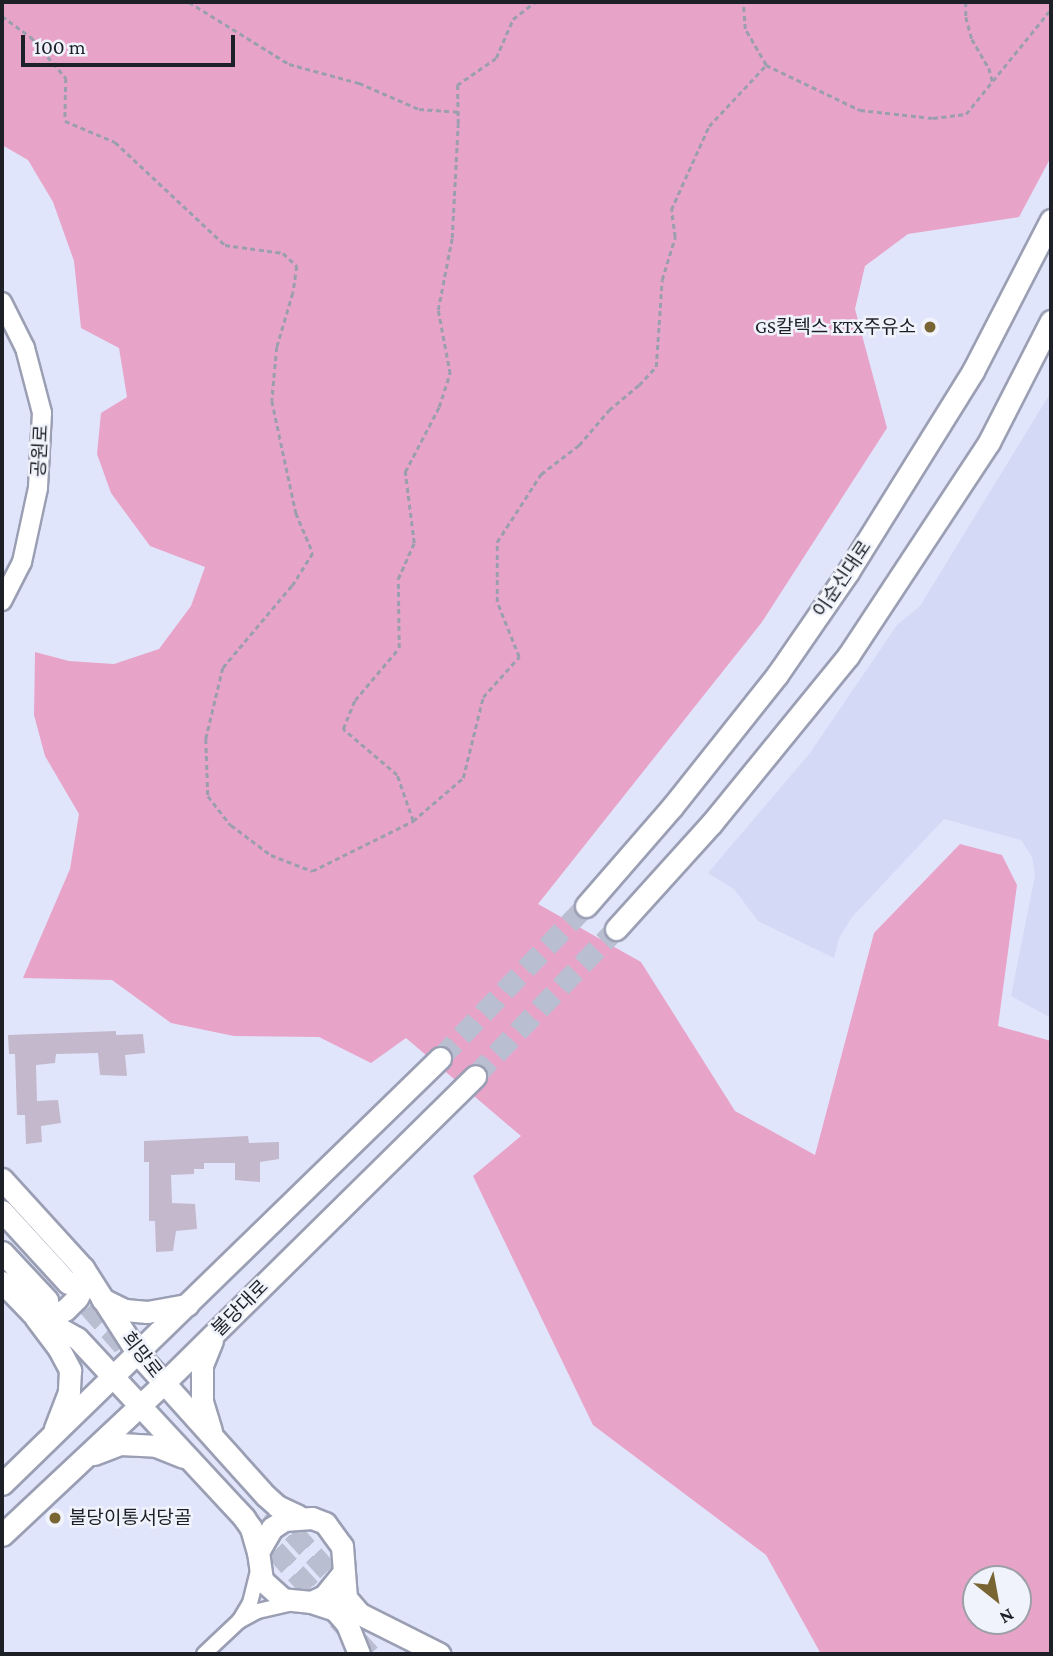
<!DOCTYPE html>
<meta charset="utf-8">
<style>
body{margin:0}
#map{position:relative;width:1053px;height:1656px;overflow:hidden;background:#e1e5fb;font-family:"Crimson Pro","Noto Sans KR",serif}
div>[style]{position:absolute}
.built>*{inset:0;background:#d4d9f6}
.green>*{inset:0;background:#e8a3c9}
.building>*{inset:0;background:#c4b8cc}
.secondary-tunnel>*{height:21px;margin-top:-10.5px;transform-origin:0;background:repeating-linear-gradient(90deg,#babed1 0 21px,transparent 0 31px)}
.path>*{height:2.5px;margin-top:-1.25px;transform-origin:0;background:repeating-linear-gradient(90deg,#9a9eae 0 5px,transparent 0 8.5px)}
.roads{filter:drop-shadow(2px 0 #9b9fb4) drop-shadow(-2px 0 #9b9fb4) drop-shadow(0 2px #9b9fb4) drop-shadow(0 -2px #9b9fb4)}
.minor>*{height:14px;margin:-7px;padding:0 7px;transform-origin:7px;border-radius:7px;background:#fff}
.tertiary>*{height:18px;margin:-9px;padding:0 9px;transform-origin:9px;border-radius:9px;background:#fff}
.secondary>*{height:21px;margin:-10.5px;padding:0 10.5px;transform-origin:10.5px;border-radius:10.5px;background:#fff}
.dots>*{width:19px;height:19px;translate:-50% -50%;box-sizing:border-box;border:4px solid #f1f3fc;border-radius:50%}
span{translate:-50% -50%;white-space:nowrap;text-align:center;line-height:1.15;-webkit-text-stroke:5px #f1f3fc;paint-order:stroke}
.poi-label{font-size:19px;color:#1e2028}
.right{translate:-100% -50%;text-align:right}
.left{translate:0 -50%;text-align:left}
.street-label{font-size:19px;color:#1e2028}
.frame{position:absolute;inset:0;border:4px solid #1e2028;pointer-events:none}
.north{position:absolute;left:962px;top:1565px;width:70px;height:70px;box-sizing:border-box;background:#f1f3fc;border:2px solid #9d9fa7;border-radius:50%;rotate:149deg;font-size:19px;font-weight:700;line-height:28px;text-align:center;color:#1e2028}
.north::after{content:'';display:block;margin:auto;width:24px;height:32px;background:#796534;clip-path:polygon(50% 0,100% 100%,50% 72%,0 100%)}
.scale{position:absolute;left:21px;top:35px;width:214px;height:32px;box-sizing:border-box;border:4px solid #1e2028;border-top:0;padding-left:9px;font-size:21px;line-height:24px;white-space:nowrap;color:#1e2028;-webkit-text-stroke:5px #f1f3fc;paint-order:stroke}
</style>
<div id="map">
<div class="built">
<div style="clip-path:polygon(1051px 392px,1051px 1018px,1011px 996px,1035px 875px,1032px 857px,1021px 840px,944px 819px,852px 917px,839px 938px,834px 958px,758px 921px,734px 889px,708px 873px,810px 753px,897px 625px,920px 606px)"></div>
</div>
<div class="green">
<div style="clip-path:polygon(evenodd,2px 2px,1051px 2px,1051px 157px,1019px 217px,908px 234px,865px 266px,855px 309px,887px 428px,762px 622px,538px 904px,641px 962px,735px 1111px,815px 1155px,874px 933px,960px 844px,1002px 855px,1017px 885px,998px 1026px,1051px 1041px,1051px 1654px,821px 1654px,766px 1555px,593px 1425px,473px 1176px,521px 1136px,406px 1038px,371px 1063px,319px 1037px,234px 1036px,171px 1023px,112px 980px,23px 978px,70px 869px,79px 814px,45px 756px,34px 715px,35px 652px,69px 661px,114px 664px,159px 649px,191px 606px,205px 567px,150px 546px,111px 493px,97px 454px,101px 413px,127px 397px,119px 348px,81px 328px,74px 261px,53px 202px,28px 160px,2px 145px,2px 2px,976px 1579px,1018px 1579px,1018px 1621px,976px 1621px,976px 1579px)"></div>
</div>
<div class="building">
<div style="clip-path:polygon(116px 1031px,116px 1035px,143px 1034px,145px 1053px,125px 1055px,127px 1076px,100px 1075px,98px 1053px,56px 1054px,55px 1063px,36px 1065px,37px 1101px,58px 1100px,61px 1123px,41px 1126px,42px 1142px,26px 1144px,25px 1115px,17px 1115px,15px 1054px,9px 1054px,8px 1035px)"></div>
<div style="clip-path:polygon(248px 1136px,249px 1143px,279px 1142px,279px 1159px,260px 1162px,260px 1182px,235px 1180px,235px 1163px,204px 1163px,204px 1169px,194px 1169px,194px 1174px,171px 1175px,172px 1203px,195px 1204px,197px 1229px,176px 1231px,173px 1251px,156px 1252px,155px 1221px,149px 1221px,149px 1162px,144px 1162px,144px 1141px)"></div>
</div>
<div class="secondary-tunnel">
<div style="left:440px;top:1058px;width:211px;rotate:-46.2deg"></div>
<div style="left:475px;top:1076px;width:204px;rotate:-46.2deg"></div>
<div style="left:68px;top:1283px;width:94px;rotate:48.5deg"></div>
<div style="left:272px;top:1509px;width:115px;rotate:47.8deg"></div>
<div style="left:254px;top:1527px;width:172px;rotate:47.6deg"></div>
</div>
<div class="path">
<div style="left:189px;top:2px;width:118px;rotate:31.8deg"></div>
<div style="left:289px;top:64px;width:73px;rotate:15.2deg"></div>
<div style="left:359px;top:83px;width:65px;rotate:23.4deg"></div>
<div style="left:419px;top:109px;width:39px;rotate:4deg"></div>
<div style="left:966px;top:2px;width:15px;rotate:90deg"></div>
<div style="left:966px;top:17px;width:23px;rotate:75deg"></div>
<div style="left:972px;top:39px;width:34px;rotate:60deg"></div>
<div style="left:989px;top:68px;width:16px;rotate:75deg"></div>
<div style="left:2px;top:16px;width:36px;rotate:36deg"></div>
<div style="left:31px;top:37px;width:54px;rotate:49.5deg"></div>
<div style="left:66px;top:78px;width:43px;rotate:91.3deg"></div>
<div style="left:65px;top:121px;width:54px;rotate:22.8deg"></div>
<div style="left:115px;top:142px;width:151px;rotate:43.1deg"></div>
<div style="left:225px;top:245px;width:59px;rotate:7.9deg"></div>
<div style="left:283px;top:253px;width:19px;rotate:43deg"></div>
<div style="left:297px;top:266px;width:27px;rotate:98deg"></div>
<div style="left:293px;top:293px;width:56px;rotate:106.5deg"></div>
<div style="left:277px;top:347px;width:54px;rotate:95.3deg"></div>
<div style="left:272px;top:401px;width:115px;rotate:77.9deg"></div>
<div style="left:296px;top:513px;width:43px;rotate:67deg"></div>
<div style="left:313px;top:553px;width:39px;rotate:122deg"></div>
<div style="left:292px;top:586px;width:107px;rotate:130.1deg"></div>
<div style="left:223px;top:668px;width:73px;rotate:103.5deg"></div>
<div style="left:206px;top:739px;width:57px;rotate:88deg"></div>
<div style="left:208px;top:796px;width:37px;rotate:52deg"></div>
<div style="left:231px;top:825px;width:50px;rotate:36.9deg"></div>
<div style="left:271px;top:855px;width:44px;rotate:21.3deg"></div>
<div style="left:312px;top:871px;width:113px;rotate:-26.3deg"></div>
<div style="left:413px;top:821px;width:66px;rotate:-40.7deg"></div>
<div style="left:463px;top:778px;width:83px;rotate:-76.1deg"></div>
<div style="left:483px;top:697px;width:54px;rotate:-48deg"></div>
<div style="left:519px;top:657px;width:59px;rotate:-111.8deg"></div>
<div style="left:497px;top:602px;width:60px;rotate:-90deg"></div>
<div style="left:497px;top:542px;width:81px;rotate:-57.1deg"></div>
<div style="left:541px;top:474px;width:48px;rotate:-37.3deg"></div>
<div style="left:579px;top:445px;width:46px;rotate:-49.4deg"></div>
<div style="left:609px;top:410px;width:39px;rotate:-40deg"></div>
<div style="left:639px;top:385px;width:25px;rotate:-47deg"></div>
<div style="left:656px;top:367px;width:87px;rotate:-86.1deg"></div>
<div style="left:662px;top:280px;width:45px;rotate:-73.2deg"></div>
<div style="left:675px;top:237px;width:27px;rotate:-98deg"></div>
<div style="left:671px;top:210px;width:92px;rotate:-65.7deg"></div>
<div style="left:709px;top:126px;width:83px;rotate:-46.9deg"></div>
<div style="left:766px;top:65px;width:42px;rotate:-120.3deg"></div>
<div style="left:745px;top:29px;width:27px;rotate:-94deg"></div>
<div style="left:766px;top:65px;width:104px;rotate:25.6deg"></div>
<div style="left:860px;top:110px;width:73px;rotate:6.3deg"></div>
<div style="left:933px;top:118px;width:33px;rotate:-7deg"></div>
<div style="left:966px;top:114px;width:135px;rotate:-51deg"></div>
<div style="left:413px;top:821px;width:49px;rotate:-109.2deg"></div>
<div style="left:397px;top:775px;width:71px;rotate:-139.6deg"></div>
<div style="left:343px;top:729px;width:31px;rotate:-68deg"></div>
<div style="left:355px;top:700px;width:68px;rotate:-49.8deg"></div>
<div style="left:399px;top:648px;width:69px;rotate:-90.8deg"></div>
<div style="left:398px;top:579px;width:39px;rotate:-66deg"></div>
<div style="left:414px;top:543px;width:72px;rotate:-97.2deg"></div>
<div style="left:405px;top:472px;width:73px;rotate:-62.4deg"></div>
<div style="left:439px;top:407px;width:35px;rotate:-72deg"></div>
<div style="left:450px;top:374px;width:65px;rotate:-100.6deg"></div>
<div style="left:438px;top:310px;width:73px;rotate:-79deg"></div>
<div style="left:452px;top:238px;width:114px;rotate:-87deg"></div>
<div style="left:458px;top:124px;width:39px;rotate:-91deg"></div>
<div style="left:457px;top:85px;width:47px;rotate:-34.7deg"></div>
<div style="left:496px;top:58px;width:43px;rotate:-66.4deg"></div>
<div style="left:513px;top:19px;width:28px;rotate:-38deg"></div>
</div>
<div class="roads">
<div class="minor">
<div style="left:258px;top:1571px;width:33px;rotate:104deg"></div>
<div style="left:250px;top:1603px;width:21px;rotate:121deg"></div>
<div style="left:239px;top:1621px;width:21px;rotate:-28deg"></div>
<div style="left:258px;top:1611px;width:35px;rotate:-13deg"></div>
<div style="left:204px;top:1654px;width:48px;rotate:-43.3deg"></div>
</div>
<div class="tertiary">
<div style="left:2px;top:302px;width:51px;rotate:63.4deg"></div>
<div style="left:25px;top:348px;width:67px;rotate:75.3deg"></div>
<div style="left:42px;top:413px;width:75px;rotate:93.1deg"></div>
<div style="left:38px;top:488px;width:76px;rotate:102.2deg"></div>
<div style="left:22px;top:562px;width:44px;rotate:117.1deg"></div>
</div>
<div class="secondary">
<div style="left:586px;top:906px;width:131px;rotate:-49deg"></div>
<div style="left:672px;top:807px;width:169px;rotate:-51.5deg"></div>
<div style="left:777px;top:675px;width:125px;rotate:-55.4deg"></div>
<div style="left:848px;top:572px;width:237px;rotate:-58.1deg"></div>
<div style="left:973px;top:371px;width:170px;rotate:-62.7deg"></div>
<div style="left:616px;top:929px;width:142px;rotate:-47.9deg"></div>
<div style="left:711px;top:824px;width:217px;rotate:-50.8deg"></div>
<div style="left:848px;top:656px;width:256px;rotate:-56.6deg"></div>
<div style="left:989px;top:442px;width:136px;rotate:-62.9deg"></div>
<div style="left:2px;top:1179px;width:120px;rotate:47.7deg"></div>
<div style="left:83px;top:1268px;width:102px;rotate:57.4deg"></div>
<div style="left:138px;top:1354px;width:191px;rotate:48deg"></div>
<div style="left:266px;top:1496px;width:15px;rotate:42deg"></div>
<div style="left:277px;top:1506px;width:23px;rotate:25deg"></div>
<div style="left:2px;top:1211px;width:98px;rotate:47.5deg"></div>
<div style="left:2px;top:1252px;width:66px;rotate:46.8deg"></div>
<div style="left:2px;top:1282px;width:43px;rotate:45.9deg"></div>
<div style="left:32px;top:1313px;width:51px;rotate:29.1deg"></div>
<div style="left:77px;top:1338px;width:246px;rotate:47.1deg"></div>
<div style="left:244px;top:1518px;width:12px;rotate:55deg"></div>
<div style="left:251px;top:1528px;width:25px;rotate:74deg"></div>
<div style="left:102px;top:1299px;width:25px;rotate:26deg"></div>
<div style="left:125px;top:1310px;width:22px;rotate:5deg"></div>
<div style="left:147px;top:1312px;width:41px;rotate:-9.9deg"></div>
<div style="left:35px;top:1317px;width:40px;rotate:53deg"></div>
<div style="left:59px;top:1349px;width:24px;rotate:62deg"></div>
<div style="left:70px;top:1370px;width:22px;rotate:93deg"></div>
<div style="left:69px;top:1392px;width:40px;rotate:111deg"></div>
<div style="left:43px;top:1318px;width:23px;rotate:-20deg"></div>
<div style="left:65px;top:1310px;width:17px;rotate:-45deg"></div>
<div style="left:77px;top:1298px;width:10px;rotate:-61deg"></div>
<div style="left:82px;top:1289px;width:21px;rotate:-87deg"></div>
<div style="left:211px;top:1431px;width:31px;rotate:-107deg"></div>
<div style="left:202px;top:1401px;width:36px;rotate:-90deg"></div>
<div style="left:202px;top:1365px;width:27px;rotate:-68deg"></div>
<div style="left:94px;top:1454px;width:28px;rotate:-21deg"></div>
<div style="left:120px;top:1444px;width:36px;rotate:3deg"></div>
<div style="left:156px;top:1446px;width:29px;rotate:22deg"></div>
<div style="left:2px;top:1484px;width:611px;rotate:-44.2deg"></div>
<div style="left:2px;top:1535px;width:222px;rotate:-43.2deg"></div>
<div style="left:164px;top:1383px;width:437px;rotate:-44.6deg"></div>
<div style="left:342px;top:1574px;width:28px;rotate:129deg"></div>
<div style="left:324px;top:1596px;width:14px;rotate:155deg"></div>
<div style="left:311px;top:1602px;width:28px;rotate:-174deg"></div>
<div style="left:283px;top:1599px;width:28px;rotate:-138deg"></div>
<div style="left:262px;top:1580px;width:28px;rotate:-98deg"></div>
<div style="left:258px;top:1552px;width:28px;rotate:-60deg"></div>
<div style="left:272px;top:1528px;width:14px;rotate:-34deg"></div>
<div style="left:284px;top:1520px;width:28px;rotate:-4deg"></div>
<div style="left:312px;top:1518px;width:14px;rotate:21deg"></div>
<div style="left:325px;top:1523px;width:29px;rotate:54deg"></div>
<div style="left:342px;top:1546px;width:52px;rotate:85.6deg"></div>
<div style="left:346px;top:1598px;width:21px;rotate:49deg"></div>
<div style="left:360px;top:1614px;width:89px;rotate:26.6deg"></div>
<div style="left:311px;top:1602px;width:25px;rotate:18deg"></div>
<div style="left:335px;top:1610px;width:18px;rotate:49deg"></div>
<div style="left:347px;top:1624px;width:32px;rotate:68deg"></div>
</div>
</div>
<div class="dots">
<div style="left:930px;top:327px;background:#796534"></div>
<div style="left:55px;top:1518px;background:#796534"></div>
</div>
<div class="poi-label">
<span class="right" style="left:916px;top:327px">GS칼텍스 KTX주유소</span>
<span class="left" style="left:69px;top:1518px">불당이통서당골</span>
</div>
<div class="street-label">
<span style="left:40px;top:451px;rotate:-87deg">공원로</span>
<span style="left:842px;top:579px;rotate:-56deg">이순신대로</span>
<span style="left:240px;top:1308px;rotate:-45deg">불당대로</span>
<span style="left:142px;top:1355px;rotate:52deg">희망로</span>
</div>
<div class="frame"></div>
<div class="north">N</div>
<div class="scale">100 m</div>
</div>
